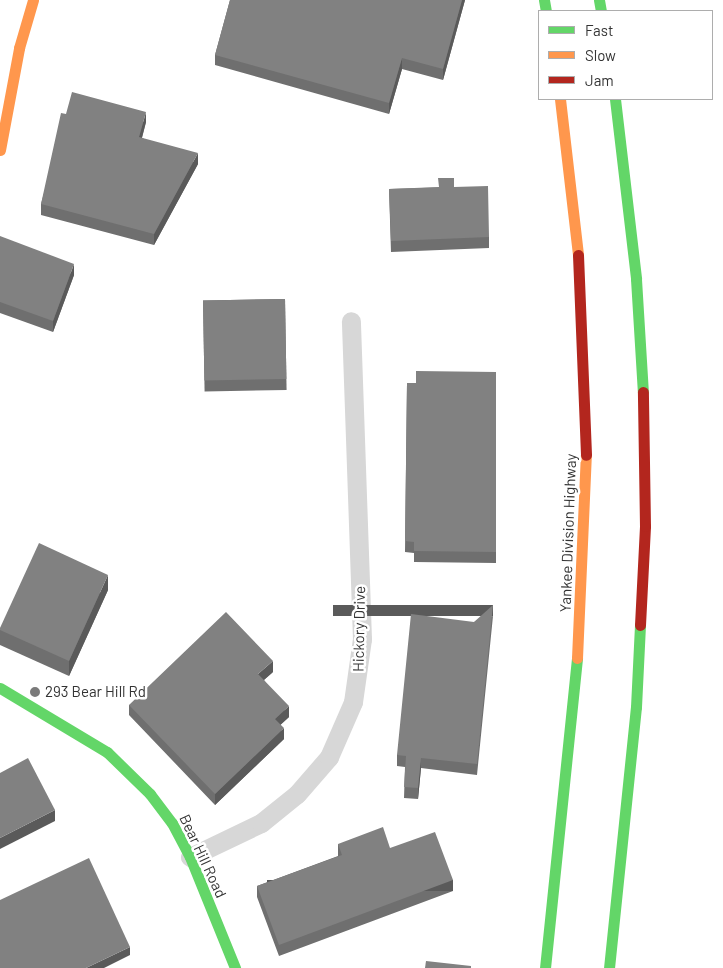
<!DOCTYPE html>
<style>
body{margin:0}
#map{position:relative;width:723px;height:968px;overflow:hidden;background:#fff;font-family:Barlow,sans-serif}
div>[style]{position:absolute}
.street>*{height:19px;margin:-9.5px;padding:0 9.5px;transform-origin:9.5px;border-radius:9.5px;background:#d7d7d7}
.fast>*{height:11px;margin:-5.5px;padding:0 5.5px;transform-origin:5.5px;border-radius:5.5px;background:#63d668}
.slow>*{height:11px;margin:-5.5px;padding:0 5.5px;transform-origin:5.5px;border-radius:5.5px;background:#ff974d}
.jam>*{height:11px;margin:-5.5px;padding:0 5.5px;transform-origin:5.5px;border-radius:5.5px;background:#b3261e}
.wall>*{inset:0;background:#6f6f6f;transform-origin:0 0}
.shaded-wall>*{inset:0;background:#5a5a5a;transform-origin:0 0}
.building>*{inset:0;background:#818181;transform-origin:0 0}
.dots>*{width:14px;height:14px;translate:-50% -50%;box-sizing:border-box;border:2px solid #fff;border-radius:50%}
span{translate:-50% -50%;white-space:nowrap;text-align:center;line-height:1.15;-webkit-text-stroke:5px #fff;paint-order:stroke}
.street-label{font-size:15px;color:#333}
.poi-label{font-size:15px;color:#333}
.left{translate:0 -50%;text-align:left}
.legend{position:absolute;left:538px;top:10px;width:175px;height:90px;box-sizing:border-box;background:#fff;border:1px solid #adadad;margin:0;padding:6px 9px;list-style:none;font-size:15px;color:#333}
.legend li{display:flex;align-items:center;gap:10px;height:25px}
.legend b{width:25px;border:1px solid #adadad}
</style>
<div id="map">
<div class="street">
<div style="left:190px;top:857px;width:79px;rotate:-25.6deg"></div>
<div style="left:261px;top:823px;width:46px;rotate:-38.9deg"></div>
<div style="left:297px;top:794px;width:49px;rotate:-49.1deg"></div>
<div style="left:329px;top:757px;width:60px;rotate:-66.4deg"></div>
<div style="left:353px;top:702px;width:64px;rotate:-81.9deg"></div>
<div style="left:362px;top:639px;width:318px;rotate:-92deg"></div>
</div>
<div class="fast">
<div style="left:544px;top:0;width:11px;rotate:80deg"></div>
<div style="left:599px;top:0;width:11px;rotate:80deg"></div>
<div style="left:615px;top:99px;width:181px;rotate:83.3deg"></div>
<div style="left:636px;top:279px;width:113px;rotate:86.5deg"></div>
<div style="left:0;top:688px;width:125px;rotate:30.9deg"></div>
<div style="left:107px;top:752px;width:60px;rotate:44.3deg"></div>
<div style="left:150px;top:794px;width:36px;rotate:53deg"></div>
<div style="left:172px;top:823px;width:38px;rotate:62deg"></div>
<div style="left:190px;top:857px;width:120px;rotate:67.9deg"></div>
<div style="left:545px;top:968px;width:312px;rotate:-84.1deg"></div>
<div style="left:609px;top:968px;width:262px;rotate:-84.1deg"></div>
<div style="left:636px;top:707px;width:82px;rotate:-87.2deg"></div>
</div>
<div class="slow">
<div style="left:560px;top:99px;width:157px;rotate:83.4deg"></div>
<div style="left:0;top:150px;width:104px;rotate:-79.4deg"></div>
<div style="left:19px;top:48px;width:50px;rotate:-73.7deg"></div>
<div style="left:577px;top:658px;width:203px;rotate:-87.5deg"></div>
</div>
<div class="jam">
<div style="left:578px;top:255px;width:200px;rotate:87.7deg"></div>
<div style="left:640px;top:625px;width:99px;rotate:-87.1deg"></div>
<div style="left:645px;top:526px;width:134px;rotate:-90.9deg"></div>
</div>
<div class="wall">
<div style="clip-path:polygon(230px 0,465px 0,443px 80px,402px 69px,389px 114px,215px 65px,215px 55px)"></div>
<div style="clip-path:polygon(66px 114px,146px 122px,142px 138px,198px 164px,154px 245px,41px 215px,41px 204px)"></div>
<div style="clip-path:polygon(454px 187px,489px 237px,489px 248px,391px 252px,389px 189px)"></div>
<div style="clip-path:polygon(0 237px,74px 275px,53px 332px,0 313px)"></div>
<div style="left:285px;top:299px;width:91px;height:82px;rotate:89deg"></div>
<div style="clip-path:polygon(496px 372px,496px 563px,414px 562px,414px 553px,405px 552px,407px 383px,416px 383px)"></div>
<div style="clip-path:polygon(108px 590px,69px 676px,0 645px,0 628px)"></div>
<div style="clip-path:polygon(493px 616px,477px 775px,421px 768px,418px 799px,404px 798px,405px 767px,397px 766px,397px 755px,474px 622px)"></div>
<div style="clip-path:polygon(273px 672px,264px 680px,289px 717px,280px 725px,284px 739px,215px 805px,129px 715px,129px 705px)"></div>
<div style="clip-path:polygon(338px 844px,390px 848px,453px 891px,279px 956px,257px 897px,257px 886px,338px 856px)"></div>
</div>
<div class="shaded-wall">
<div style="clip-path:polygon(462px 0,465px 0,443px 80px,443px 69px)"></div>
<div style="clip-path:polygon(402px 58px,402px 69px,389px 114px,389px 103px)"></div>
<div style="clip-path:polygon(146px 112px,146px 122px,139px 148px,139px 137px)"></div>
<div style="clip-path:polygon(198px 153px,198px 164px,154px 245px,154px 234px)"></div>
<div style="clip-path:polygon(74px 264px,74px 275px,53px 332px,53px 321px)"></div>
<div style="clip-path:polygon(108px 575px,108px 590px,69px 676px,69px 661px)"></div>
<div style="left:493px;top:605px;width:11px;height:160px;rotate:90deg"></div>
<div style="clip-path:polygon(273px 661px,273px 672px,258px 685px,258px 674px)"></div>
<div style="clip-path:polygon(289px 706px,289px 717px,275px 730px,275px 719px)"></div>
<div style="clip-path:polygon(284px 728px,284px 739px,215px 805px,215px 794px)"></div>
<div style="clip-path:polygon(421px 758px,421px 768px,418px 799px,418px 788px)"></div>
<div style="clip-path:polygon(55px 810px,55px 821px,0 849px,0 838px)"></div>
<div style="left:453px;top:880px;width:11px;height:186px;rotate:90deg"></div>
<div style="clip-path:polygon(130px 947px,130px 955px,104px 968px,86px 968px)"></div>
</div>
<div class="building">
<div style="clip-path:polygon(230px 0,462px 0,443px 69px,402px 58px,389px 103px,215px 55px)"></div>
<div style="clip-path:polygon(72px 92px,146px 112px,139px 137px,198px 153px,154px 234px,41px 204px,61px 113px,66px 114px)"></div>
<div style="clip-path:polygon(438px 178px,454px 178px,454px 187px,488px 186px,489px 237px,391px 241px,389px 189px,439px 187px)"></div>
<div style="clip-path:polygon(0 236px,74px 264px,53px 321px,0 302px)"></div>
<div style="left:285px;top:299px;width:80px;height:82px;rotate:89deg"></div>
<div style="clip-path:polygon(416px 371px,496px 372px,496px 552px,414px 551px,414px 542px,405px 541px,407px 383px,416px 383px)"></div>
<div style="clip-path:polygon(39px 543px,108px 575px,69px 661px,0 630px,0 628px)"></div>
<div style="clip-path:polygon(493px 605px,477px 764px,421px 758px,418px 788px,404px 787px,406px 756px,397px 755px,411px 614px,474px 622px)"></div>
<div style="clip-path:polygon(226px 612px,273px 661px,258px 674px,289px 706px,275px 719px,284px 728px,215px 794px,129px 705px)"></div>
<div style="clip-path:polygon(28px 758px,55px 810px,0 838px,0 773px)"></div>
<div style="clip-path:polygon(383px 827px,390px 848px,435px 832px,453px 880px,279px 945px,257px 886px,342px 855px,338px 844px)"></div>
<div style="clip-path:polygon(89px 858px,130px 947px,86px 968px,0 968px,0 900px)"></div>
<div style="clip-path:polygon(426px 961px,471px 966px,471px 968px,425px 968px)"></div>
</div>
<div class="dots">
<div style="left:35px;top:692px;background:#7a7a7a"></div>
</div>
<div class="street-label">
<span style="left:568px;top:533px;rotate:-88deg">Yankee Division Highway</span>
<span style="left:359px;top:629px;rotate:-89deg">Hickory Drive</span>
<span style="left:203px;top:856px;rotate:65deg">Bear Hill Road</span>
</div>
<div class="poi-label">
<span class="left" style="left:45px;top:692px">293 Bear Hill Rd</span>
</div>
<ul class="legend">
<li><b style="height:6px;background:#63d668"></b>Fast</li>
<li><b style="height:6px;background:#ff974d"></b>Slow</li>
<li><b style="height:6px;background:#b3261e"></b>Jam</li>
</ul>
</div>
